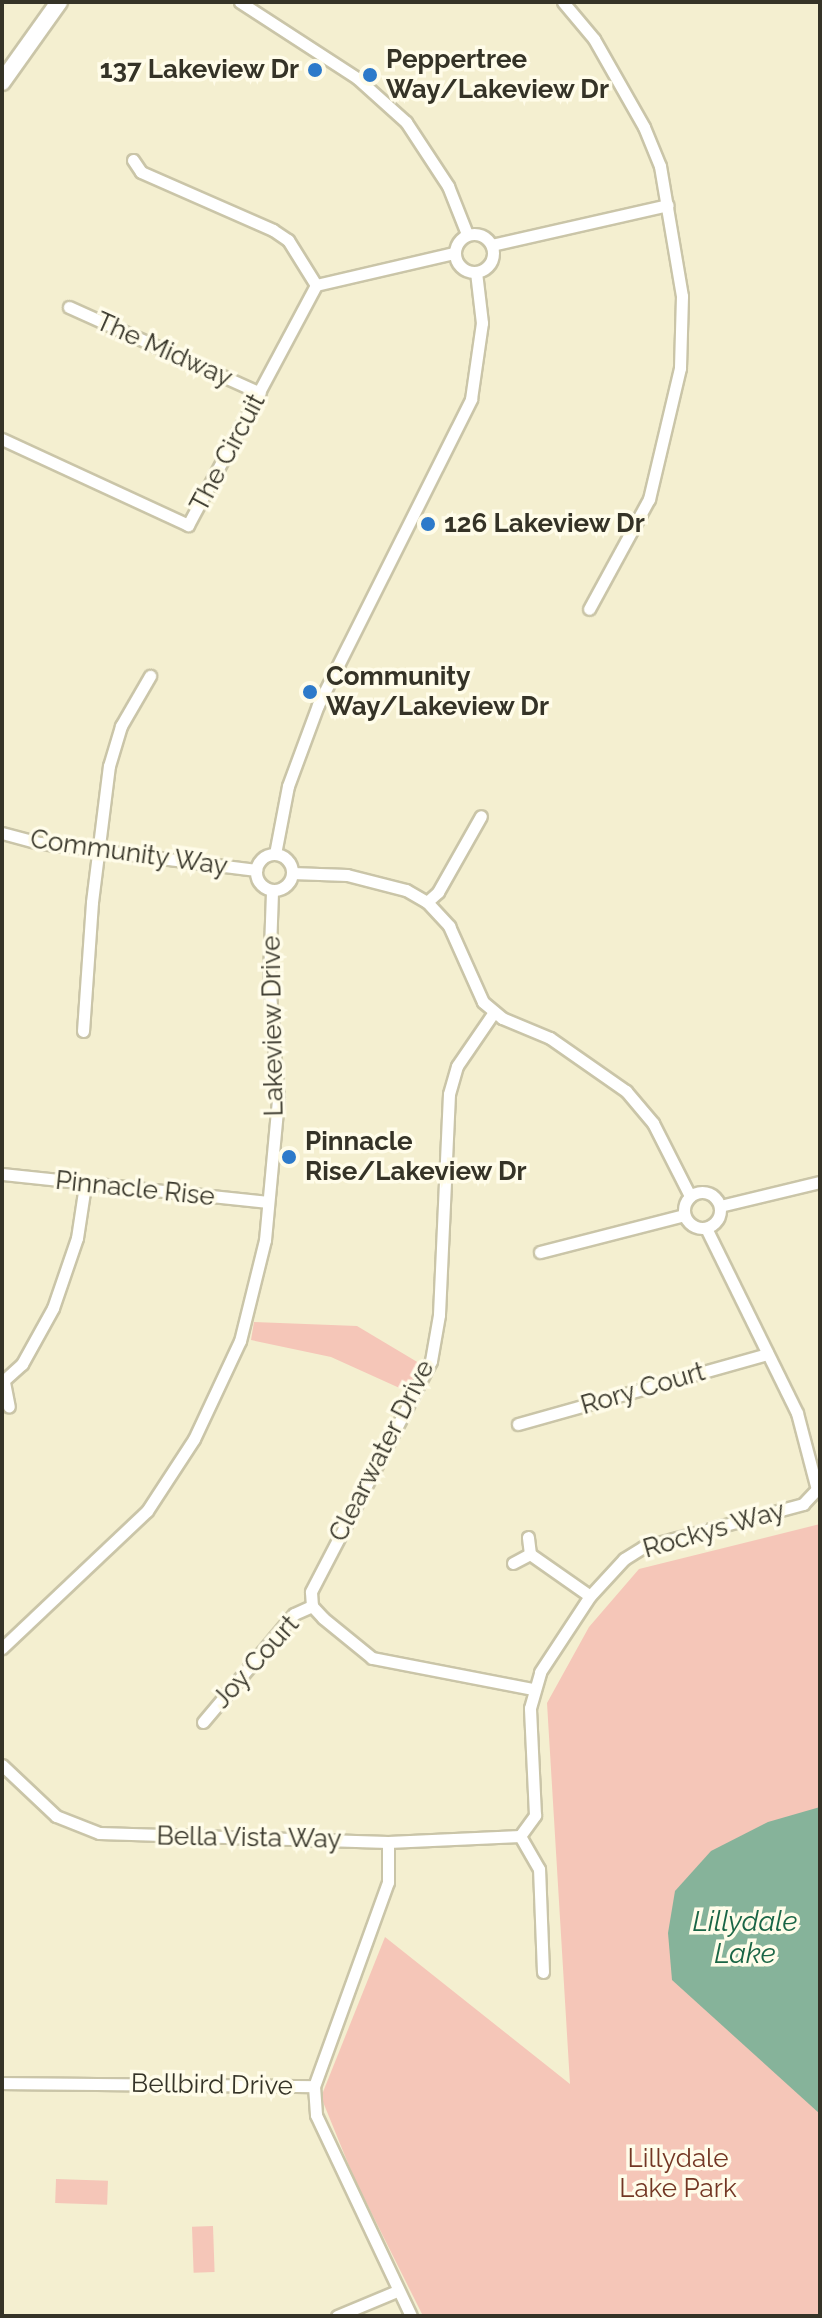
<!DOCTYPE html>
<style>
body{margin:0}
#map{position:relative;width:822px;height:2318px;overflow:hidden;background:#f4efd0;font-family:Raleway,sans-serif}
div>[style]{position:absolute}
.green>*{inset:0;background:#f5c6b8;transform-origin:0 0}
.water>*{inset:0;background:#86b39a}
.roads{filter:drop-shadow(2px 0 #cac5a8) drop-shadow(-2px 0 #cac5a8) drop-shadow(0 2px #cac5a8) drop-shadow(0 -2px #cac5a8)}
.street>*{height:11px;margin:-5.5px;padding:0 5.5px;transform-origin:5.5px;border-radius:5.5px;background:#fff}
.street>.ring{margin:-5.5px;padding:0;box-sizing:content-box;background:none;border:11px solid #fff;border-radius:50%}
.secondary>*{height:16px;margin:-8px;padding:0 8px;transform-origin:8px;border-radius:8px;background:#fff}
.dots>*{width:22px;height:22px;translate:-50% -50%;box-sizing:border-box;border:4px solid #fffce9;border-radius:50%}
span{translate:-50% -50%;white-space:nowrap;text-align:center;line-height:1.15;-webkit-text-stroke:7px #fffce9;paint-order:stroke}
.poi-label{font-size:26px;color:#353327;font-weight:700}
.left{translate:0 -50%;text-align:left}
.right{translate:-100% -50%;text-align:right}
.street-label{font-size:26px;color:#353327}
.park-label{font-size:26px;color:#733724}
.water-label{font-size:28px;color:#196545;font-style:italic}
.frame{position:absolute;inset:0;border:4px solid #353327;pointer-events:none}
</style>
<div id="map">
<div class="green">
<div style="clip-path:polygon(254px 1322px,357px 1326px,424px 1366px,415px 1395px,331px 1357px,251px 1340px)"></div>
<div style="clip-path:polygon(820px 1524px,820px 2316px,423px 2316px,354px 2178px,321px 2097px,385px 1937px,570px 2084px,547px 1703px,589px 1627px,639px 1569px)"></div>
<div style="left:56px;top:2179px;width:52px;height:24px;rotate:2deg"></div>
<div style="left:213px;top:2226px;width:46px;height:21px;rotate:88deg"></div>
</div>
<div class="water">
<div style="clip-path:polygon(820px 1807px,820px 2114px,672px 1980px,668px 1933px,675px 1891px,711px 1851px,768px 1822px)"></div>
</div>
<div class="roads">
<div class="street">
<div style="left:240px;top:2px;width:140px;rotate:33deg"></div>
<div style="left:357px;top:78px;width:66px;rotate:41.9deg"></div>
<div style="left:406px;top:122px;width:77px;rotate:56.7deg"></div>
<div style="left:448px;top:186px;width:52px;rotate:68.4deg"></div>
<div style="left:563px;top:2px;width:48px;rotate:50deg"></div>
<div style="left:594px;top:39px;width:101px;rotate:60.4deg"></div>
<div style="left:644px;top:127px;width:42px;rotate:67.7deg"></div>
<div style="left:660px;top:166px;width:132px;rotate:80.4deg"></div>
<div style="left:682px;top:296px;width:72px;rotate:91.6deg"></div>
<div style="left:680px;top:368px;width:135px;rotate:103.3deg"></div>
<div style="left:649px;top:499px;width:125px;rotate:118.6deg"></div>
<div style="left:133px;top:160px;width:14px;rotate:56deg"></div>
<div style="left:141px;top:172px;width:144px;rotate:23.7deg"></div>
<div style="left:273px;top:230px;width:18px;rotate:34deg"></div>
<div style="left:288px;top:240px;width:53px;rotate:58.1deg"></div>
<div class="ring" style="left:455px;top:234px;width:27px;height:27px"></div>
<div style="left:492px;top:245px;width:180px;rotate:-12.8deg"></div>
<div style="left:69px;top:307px;width:209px;rotate:24.2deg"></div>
<div style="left:2px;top:439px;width:205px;rotate:24.8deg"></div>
<div style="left:188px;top:525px;width:272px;rotate:-61.9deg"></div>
<div style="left:316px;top:285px;width:142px;rotate:-13.1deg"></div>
<div style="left:2px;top:833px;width:39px;rotate:15deg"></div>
<div style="left:40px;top:843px;width:218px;rotate:7.1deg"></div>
<div style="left:275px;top:854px;width:69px;rotate:-79.2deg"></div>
<div style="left:288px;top:786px;width:86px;rotate:-69.7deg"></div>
<div style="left:318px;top:705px;width:342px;rotate:-63.4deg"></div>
<div style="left:471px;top:399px;width:77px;rotate:-81.8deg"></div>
<div style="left:482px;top:323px;width:51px;rotate:-96.7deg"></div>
<div class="ring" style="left:256px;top:854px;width:25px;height:25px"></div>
<div style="left:292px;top:873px;width:55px;rotate:2.1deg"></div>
<div style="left:347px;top:875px;width:61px;rotate:14.3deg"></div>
<div style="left:406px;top:890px;width:24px;rotate:30deg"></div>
<div style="left:427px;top:902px;width:33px;rotate:47deg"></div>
<div style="left:449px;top:926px;width:83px;rotate:65.9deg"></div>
<div style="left:483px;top:1002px;width:25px;rotate:40deg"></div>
<div style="left:502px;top:1018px;width:52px;rotate:22.6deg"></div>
<div style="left:550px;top:1038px;width:93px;rotate:34.9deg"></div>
<div style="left:626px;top:1091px;width:42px;rotate:49.8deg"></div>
<div style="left:653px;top:1123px;width:82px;rotate:63.1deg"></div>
<div style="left:427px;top:902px;width:15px;rotate:-42deg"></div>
<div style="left:438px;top:892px;width:87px;rotate:-60.5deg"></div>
<div style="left:494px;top:1012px;width:65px;rotate:124.4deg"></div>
<div style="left:457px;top:1066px;width:29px;rotate:106deg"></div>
<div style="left:449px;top:1094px;width:221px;rotate:92.6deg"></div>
<div style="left:439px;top:1315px;width:47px;rotate:99.9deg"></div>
<div style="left:431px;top:1361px;width:260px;rotate:117.5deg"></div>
<div style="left:311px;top:1592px;width:14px;rotate:86deg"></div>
<div style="left:312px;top:1606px;width:16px;rotate:47deg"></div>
<div style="left:323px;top:1618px;width:63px;rotate:39.2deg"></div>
<div style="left:372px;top:1658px;width:164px;rotate:10.9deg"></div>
<div style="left:83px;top:1031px;width:129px;rotate:-86deg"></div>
<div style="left:92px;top:902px;width:137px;rotate:-82.9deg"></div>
<div style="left:109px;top:766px;width:42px;rotate:-73.3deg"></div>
<div style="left:121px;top:726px;width:58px;rotate:-59.9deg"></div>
<div style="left:2px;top:1174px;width:267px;rotate:6deg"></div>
<div class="ring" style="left:684px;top:1192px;width:25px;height:25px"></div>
<div style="left:720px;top:1206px;width:103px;rotate:-13.5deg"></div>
<div style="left:706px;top:1228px;width:206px;rotate:63.8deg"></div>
<div style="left:797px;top:1413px;width:79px;rotate:75.3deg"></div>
<div style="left:540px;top:1252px;width:149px;rotate:-14.4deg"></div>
<div style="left:2px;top:1382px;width:27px;rotate:-42deg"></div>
<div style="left:22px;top:1364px;width:64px;rotate:-61deg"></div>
<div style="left:53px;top:1308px;width:74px;rotate:-71.1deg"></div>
<div style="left:77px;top:1238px;width:54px;rotate:-81.4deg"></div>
<div style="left:4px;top:1382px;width:25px;rotate:79deg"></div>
<div style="left:518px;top:1424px;width:259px;rotate:-15.7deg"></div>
<div style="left:530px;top:1554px;width:73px;rotate:35deg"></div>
<div style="left:513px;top:1563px;width:19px;rotate:-28deg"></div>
<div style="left:530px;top:1554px;width:17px;rotate:-97deg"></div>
<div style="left:2px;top:1648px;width:199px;rotate:-43.4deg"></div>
<div style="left:147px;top:1511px;width:86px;rotate:-56.9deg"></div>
<div style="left:194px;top:1439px;width:108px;rotate:-64.9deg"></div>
<div style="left:240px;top:1341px;width:104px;rotate:-76.1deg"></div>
<div style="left:265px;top:1240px;width:142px;rotate:-84.7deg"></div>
<div style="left:278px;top:1099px;width:121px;rotate:-94.3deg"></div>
<div style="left:269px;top:978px;width:88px;rotate:-88deg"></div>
<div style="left:203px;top:1722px;width:141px;rotate:-49.9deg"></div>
<div style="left:294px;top:1614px;width:20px;rotate:-24deg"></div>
<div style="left:2px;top:1765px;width:74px;rotate:43.4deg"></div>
<div style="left:56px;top:1816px;width:46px;rotate:21.6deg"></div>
<div style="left:99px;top:1833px;width:289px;rotate:1.8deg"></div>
<div style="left:388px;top:1842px;width:132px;rotate:-2.6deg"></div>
<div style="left:388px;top:1842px;width:40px;rotate:90deg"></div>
<div style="left:388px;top:1882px;width:217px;rotate:109.9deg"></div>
<div style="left:314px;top:2086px;width:29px;rotate:86deg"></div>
<div style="left:316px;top:2115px;width:222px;rotate:64.7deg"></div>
<div style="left:543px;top:1972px;width:103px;rotate:-92.2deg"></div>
<div style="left:539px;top:1869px;width:38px;rotate:-120deg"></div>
<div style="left:520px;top:1836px;width:26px;rotate:-54deg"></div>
<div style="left:535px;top:1815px;width:107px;rotate:-92.7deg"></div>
<div style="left:530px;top:1708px;width:37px;rotate:-74deg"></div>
<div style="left:540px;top:1672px;width:91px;rotate:-56.7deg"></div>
<div style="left:590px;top:1596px;width:50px;rotate:-47.4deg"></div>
<div style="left:624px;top:1559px;width:22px;rotate:-32deg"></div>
<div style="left:643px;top:1547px;width:166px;rotate:-15deg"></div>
<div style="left:803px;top:1504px;width:21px;rotate:-47deg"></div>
<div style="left:2px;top:2083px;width:312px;rotate:0.6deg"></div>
<div style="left:337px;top:2316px;width:65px;rotate:-22.6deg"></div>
</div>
<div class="secondary">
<div style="left:2px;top:82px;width:98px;rotate:-54.5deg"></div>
</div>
</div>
<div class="dots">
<div style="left:315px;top:70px;background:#2d7aca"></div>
<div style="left:370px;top:75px;background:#2d7aca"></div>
<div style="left:428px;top:524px;background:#2d7aca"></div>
<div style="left:310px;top:692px;background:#2d7aca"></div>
<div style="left:289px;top:1157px;background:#2d7aca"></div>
</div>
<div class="poi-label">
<span class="left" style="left:386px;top:75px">Peppertree<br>Way/Lakeview Dr</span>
<span class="right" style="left:299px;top:70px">137 Lakeview Dr</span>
<span class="left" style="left:444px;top:524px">126 Lakeview Dr</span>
<span class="left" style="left:326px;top:692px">Community<br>Way/Lakeview Dr</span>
<span class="left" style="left:305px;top:1157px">Pinnacle<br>Rise/Lakeview Dr</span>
</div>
<div class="street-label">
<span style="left:164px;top:350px;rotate:24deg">The Midway</span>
<span style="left:228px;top:453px;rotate:-62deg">The Circuit</span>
<span style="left:129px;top:853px;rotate:8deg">Community Way</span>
<span style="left:273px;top:1026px;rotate:-91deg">Lakeview Drive</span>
<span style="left:135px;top:1189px;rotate:6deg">Pinnacle Rise</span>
<span style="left:643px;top:1389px;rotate:-16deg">Rory Court</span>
<span style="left:382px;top:1451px;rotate:-63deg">Clearwater Drive</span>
<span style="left:714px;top:1530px;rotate:-16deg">Rockys Way</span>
<span style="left:256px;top:1662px;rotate:-48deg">Joy Court</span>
<span style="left:249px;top:1838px;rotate:1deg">Bella Vista Way</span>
<span style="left:212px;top:2085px;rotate:1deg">Bellbird Drive</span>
</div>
<div class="park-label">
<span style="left:678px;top:2174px">Lillydale<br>Lake Park</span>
</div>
<div class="water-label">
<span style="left:745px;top:1938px">Lillydale<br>Lake</span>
</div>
<div class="frame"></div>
</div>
